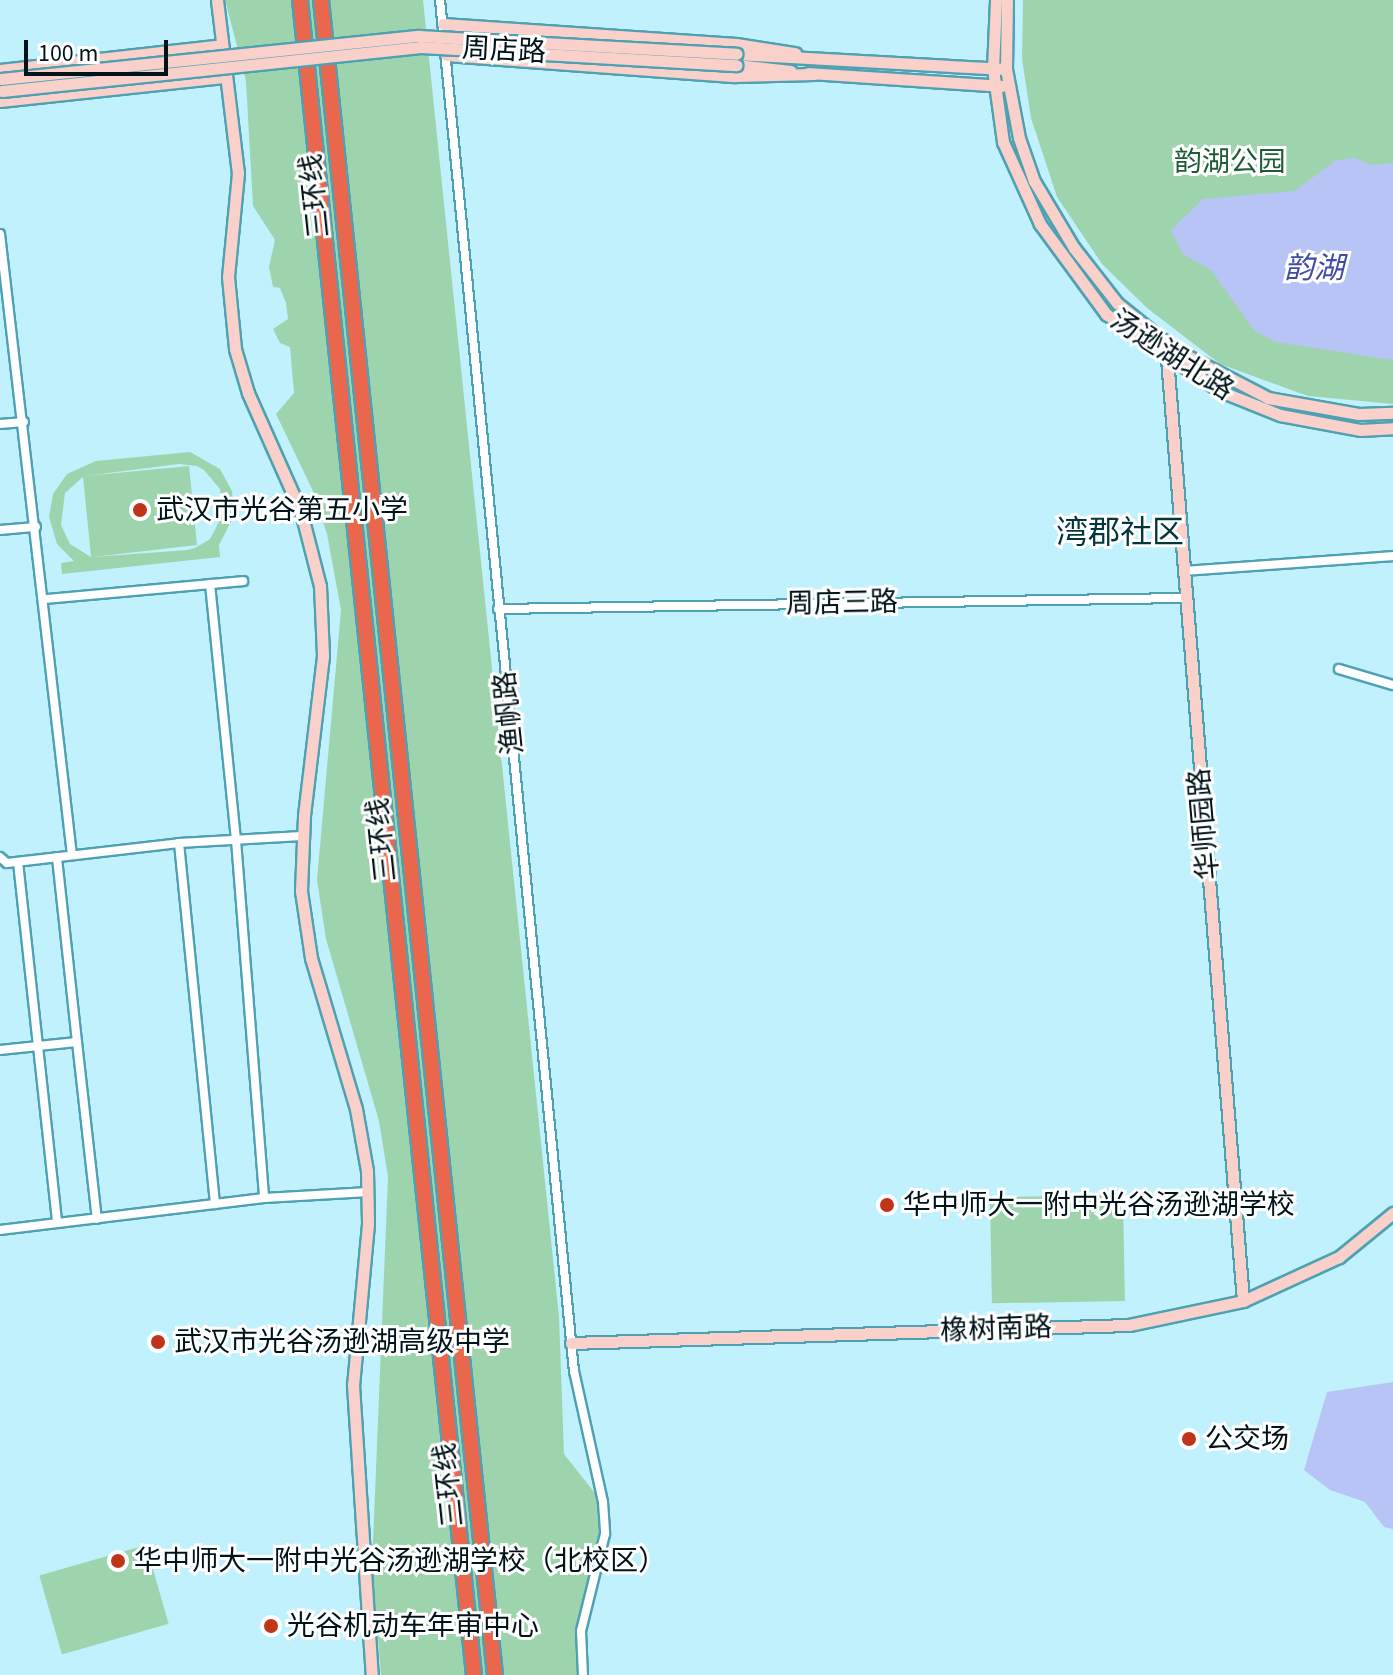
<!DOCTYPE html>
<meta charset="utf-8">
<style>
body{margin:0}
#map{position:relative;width:1393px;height:1675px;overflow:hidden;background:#c1f1fc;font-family:"Source Sans 3","Noto Sans SC",sans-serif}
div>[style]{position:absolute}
.green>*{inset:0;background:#9ed4ad;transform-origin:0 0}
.water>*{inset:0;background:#b7c4f5}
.roads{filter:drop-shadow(2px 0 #4ea1b3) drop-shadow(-2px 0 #4ea1b3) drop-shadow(0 2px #4ea1b3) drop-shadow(0 -2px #4ea1b3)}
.street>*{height:8px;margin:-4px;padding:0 4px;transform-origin:4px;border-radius:4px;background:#fff}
.secondary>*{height:11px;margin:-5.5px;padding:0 5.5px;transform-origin:5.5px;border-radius:5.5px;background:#f9d1ca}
.highway>*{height:14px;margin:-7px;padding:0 7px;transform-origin:7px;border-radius:7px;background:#ea674d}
.bridges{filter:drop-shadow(2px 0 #4ea1b3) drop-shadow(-2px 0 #4ea1b3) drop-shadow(0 2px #4ea1b3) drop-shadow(0 -2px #4ea1b3)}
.secondary-bridge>*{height:11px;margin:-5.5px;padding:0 5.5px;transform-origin:5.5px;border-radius:5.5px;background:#f9d1ca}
.dots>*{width:22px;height:22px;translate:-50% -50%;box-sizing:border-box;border:4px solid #fff;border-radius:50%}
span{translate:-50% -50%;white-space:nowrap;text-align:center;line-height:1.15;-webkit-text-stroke:6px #fff;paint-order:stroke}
.street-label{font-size:28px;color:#001318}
.park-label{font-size:28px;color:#1e5c36}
.poi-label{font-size:28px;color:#001318}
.left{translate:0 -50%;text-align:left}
.water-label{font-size:30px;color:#3f4ca8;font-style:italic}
.quarter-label{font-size:32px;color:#03353d}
.scale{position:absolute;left:24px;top:40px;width:144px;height:36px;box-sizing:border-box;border:4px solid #001318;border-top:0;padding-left:10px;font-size:24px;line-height:28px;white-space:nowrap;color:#001318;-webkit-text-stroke:6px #fff;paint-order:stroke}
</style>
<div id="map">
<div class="green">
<div style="clip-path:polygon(225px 0,423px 0,559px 1317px,564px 1454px,601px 1501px,597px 1565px,578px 1618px,577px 1675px,381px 1675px,372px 1566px,388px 1177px,379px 1121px,326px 939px,317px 880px,341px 610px,327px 534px,312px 489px,276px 414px,294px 393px,290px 347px,280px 343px,273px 329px,288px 319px,286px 303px,280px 288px,273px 287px,269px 267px,275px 240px,253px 206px,246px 81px)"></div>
<div style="clip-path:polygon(1023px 0,1393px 0,1393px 404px,1308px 396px,1220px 364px,1147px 308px,1102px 264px,1057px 197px,1031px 118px,1022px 59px)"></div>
<div style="clip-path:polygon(evenodd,190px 452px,220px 469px,232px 491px,234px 516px,219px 545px,220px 557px,62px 574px,61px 563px,74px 561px,57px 544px,49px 517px,53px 494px,67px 474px,96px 461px,190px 452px,179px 464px,197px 466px,204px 470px,220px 489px,223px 514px,210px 539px,195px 548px,187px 550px,93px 557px,197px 545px,189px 466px,85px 476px,179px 464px,190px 452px,83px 477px,91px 556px,91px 557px,70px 544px,61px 525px,65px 493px,83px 477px)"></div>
<div style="left:1123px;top:1195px;width:106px;height:133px;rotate:89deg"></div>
<div style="left:146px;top:1545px;width:82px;height:111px;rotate:74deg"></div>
</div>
<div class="water">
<div style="clip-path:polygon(1355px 158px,1372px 165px,1393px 163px,1393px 360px,1275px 342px,1254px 330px,1211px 270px,1183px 254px,1171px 230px,1203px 199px,1295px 191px,1336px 160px)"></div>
<div style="clip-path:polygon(1393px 1382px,1393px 1529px,1384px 1527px,1365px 1502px,1330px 1490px,1304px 1470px,1327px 1392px)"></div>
</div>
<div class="roads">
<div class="street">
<div style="left:440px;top:0;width:1378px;rotate:84.42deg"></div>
<div style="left:574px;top:1371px;width:134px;rotate:77.5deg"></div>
<div style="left:603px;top:1502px;width:32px;rotate:86deg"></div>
<div style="left:605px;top:1534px;width:100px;rotate:103.9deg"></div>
<div style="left:581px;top:1631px;width:44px;rotate:87.4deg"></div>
<div style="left:0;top:234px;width:625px;rotate:83.39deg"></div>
<div style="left:0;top:424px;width:24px;rotate:-5deg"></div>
<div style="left:0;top:530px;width:36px;rotate:-5deg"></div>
<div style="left:1184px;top:571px;width:210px;rotate:-4.1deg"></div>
<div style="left:210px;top:584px;width:257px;rotate:84.2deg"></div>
<div style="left:236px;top:840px;width:359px;rotate:85.5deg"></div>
<div style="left:46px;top:599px;width:198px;rotate:-5.2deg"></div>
<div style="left:498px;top:609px;width:688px;rotate:-0.92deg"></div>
<div style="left:1339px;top:669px;width:56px;rotate:16.5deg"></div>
<div style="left:179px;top:843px;width:363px;rotate:84.3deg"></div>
<div style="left:0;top:857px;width:9px;rotate:41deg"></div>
<div style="left:7px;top:863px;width:173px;rotate:-6.6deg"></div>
<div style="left:179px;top:843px;width:123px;rotate:-3.3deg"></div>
<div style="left:18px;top:862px;width:363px;rotate:83.8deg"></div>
<div style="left:77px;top:1042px;width:178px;rotate:83.6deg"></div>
<div style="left:0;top:1050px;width:77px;rotate:-5.9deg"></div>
<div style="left:77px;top:1042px;width:186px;rotate:-96.2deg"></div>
<div style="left:0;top:1230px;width:266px;rotate:-6.9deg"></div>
<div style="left:264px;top:1198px;width:105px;rotate:-3.3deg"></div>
</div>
<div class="secondary">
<div style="left:217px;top:0;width:174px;rotate:83.1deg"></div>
<div style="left:238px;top:173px;width:104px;rotate:95.5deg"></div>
<div style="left:228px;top:277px;width:72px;rotate:84.4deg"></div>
<div style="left:235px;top:349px;width:46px;rotate:73.5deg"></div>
<div style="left:248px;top:393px;width:130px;rotate:66deg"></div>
<div style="left:301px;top:512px;width:76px;rotate:75.6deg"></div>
<div style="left:320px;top:586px;width:70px;rotate:87.5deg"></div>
<div style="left:323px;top:656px;width:161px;rotate:96.8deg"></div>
<div style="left:304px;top:816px;width:75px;rotate:92.3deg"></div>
<div style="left:301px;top:891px;width:68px;rotate:81.5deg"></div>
<div style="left:311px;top:958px;width:158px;rotate:73.4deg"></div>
<div style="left:356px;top:1109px;width:63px;rotate:79.9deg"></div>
<div style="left:367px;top:1171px;width:53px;rotate:88.9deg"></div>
<div style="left:368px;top:1224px;width:162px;rotate:95.3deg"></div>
<div style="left:353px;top:1385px;width:291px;rotate:86.3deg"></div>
<div style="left:996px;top:0;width:69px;rotate:92.5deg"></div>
<div style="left:993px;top:69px;width:74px;rotate:82.2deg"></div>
<div style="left:1003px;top:142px;width:90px;rotate:65.7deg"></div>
<div style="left:1040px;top:224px;width:112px;rotate:53.7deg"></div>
<div style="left:1106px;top:314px;width:138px;rotate:34deg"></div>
<div style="left:1220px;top:391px;width:65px;rotate:21.8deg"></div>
<div style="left:1280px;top:415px;width:81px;rotate:10.6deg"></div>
<div style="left:1360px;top:430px;width:33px;rotate:-3deg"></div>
<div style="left:443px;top:24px;width:294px;rotate:3.9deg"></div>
<div style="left:736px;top:44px;width:60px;rotate:8.7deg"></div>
<div style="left:736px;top:54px;width:270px;rotate:3.2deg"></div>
<div style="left:1006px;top:69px;width:70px;rotate:79.3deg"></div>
<div style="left:1019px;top:138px;width:46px;rotate:70.8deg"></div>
<div style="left:1034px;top:181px;width:78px;rotate:59.2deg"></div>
<div style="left:1074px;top:248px;width:70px;rotate:52deg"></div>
<div style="left:1117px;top:303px;width:73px;rotate:38.9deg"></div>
<div style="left:1174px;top:349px;width:106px;rotate:27.5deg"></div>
<div style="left:1268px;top:398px;width:92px;rotate:10deg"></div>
<div style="left:1359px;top:414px;width:34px;rotate:-2deg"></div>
<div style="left:446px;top:55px;width:290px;rotate:4.2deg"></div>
<div style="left:735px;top:76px;width:79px;rotate:-1.5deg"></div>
<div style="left:736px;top:65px;width:55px;rotate:6.2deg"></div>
<div style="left:1006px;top:69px;width:69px;rotate:-89.2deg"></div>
<div style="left:0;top:70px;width:223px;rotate:-6.4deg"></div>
<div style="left:808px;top:73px;width:194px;rotate:3.8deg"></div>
<div style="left:0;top:101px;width:227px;rotate:-6.1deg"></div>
<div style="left:1174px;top:349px;width:11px;rotate:128deg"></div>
<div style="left:1167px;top:358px;width:946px;rotate:85.39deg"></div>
<div style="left:571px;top:1343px;width:558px;rotate:-1.85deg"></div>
<div style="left:1129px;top:1325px;width:116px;rotate:-11.9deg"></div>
<div style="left:1243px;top:1301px;width:106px;rotate:-24.6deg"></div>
<div style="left:1339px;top:1257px;width:70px;rotate:-39.2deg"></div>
</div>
<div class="highway">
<div style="left:300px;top:0;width:1684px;rotate:84.07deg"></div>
<div style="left:321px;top:0;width:1684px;rotate:84.07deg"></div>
</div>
</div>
<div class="bridges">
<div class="secondary-bridge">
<div style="left:1px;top:79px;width:420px;rotate:-5.9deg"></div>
<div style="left:419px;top:36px;width:318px;rotate:3.2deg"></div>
<div style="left:2px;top:91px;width:421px;rotate:-6deg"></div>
<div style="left:421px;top:47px;width:316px;rotate:3.3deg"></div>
</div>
</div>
<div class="dots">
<div style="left:140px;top:510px;background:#c03519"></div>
<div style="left:887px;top:1205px;background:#c03519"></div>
<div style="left:158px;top:1342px;background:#c03519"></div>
<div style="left:1189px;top:1439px;background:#c03519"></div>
<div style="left:118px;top:1561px;background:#c03519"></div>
<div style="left:271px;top:1626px;background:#c03519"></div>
</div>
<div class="street-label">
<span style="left:504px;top:50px;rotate:3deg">周店路</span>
<span style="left:315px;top:196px;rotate:-96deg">三环线</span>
<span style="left:1172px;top:355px;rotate:33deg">汤逊湖北路</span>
<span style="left:842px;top:603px;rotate:-1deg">周店三路</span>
<span style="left:509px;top:713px;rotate:-96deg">渔帆路</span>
<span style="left:1204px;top:824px;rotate:-95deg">华师园路</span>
<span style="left:382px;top:840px;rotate:-96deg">三环线</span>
<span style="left:996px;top:1329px;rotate:-2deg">橡树南路</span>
<span style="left:449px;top:1485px;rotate:-96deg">三环线</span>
</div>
<div class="park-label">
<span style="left:1230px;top:162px">韵湖公园</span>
</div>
<div class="poi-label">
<span class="left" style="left:156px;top:510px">武汉市光谷第五小学</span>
<span class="left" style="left:903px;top:1205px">华中师大一附中光谷汤逊湖学校</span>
<span class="left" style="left:174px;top:1342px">武汉市光谷汤逊湖高级中学</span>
<span class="left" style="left:1205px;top:1439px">公交场</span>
<span class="left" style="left:134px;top:1561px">华中师大一附中光谷汤逊湖学校（北校区）</span>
<span class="left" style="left:287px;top:1626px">光谷机动车年审中心</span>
</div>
<div class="water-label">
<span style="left:1314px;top:269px">韵湖</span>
</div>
<div class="quarter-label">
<span style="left:1120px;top:533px">湾郡社区</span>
</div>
<div class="scale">100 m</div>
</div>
